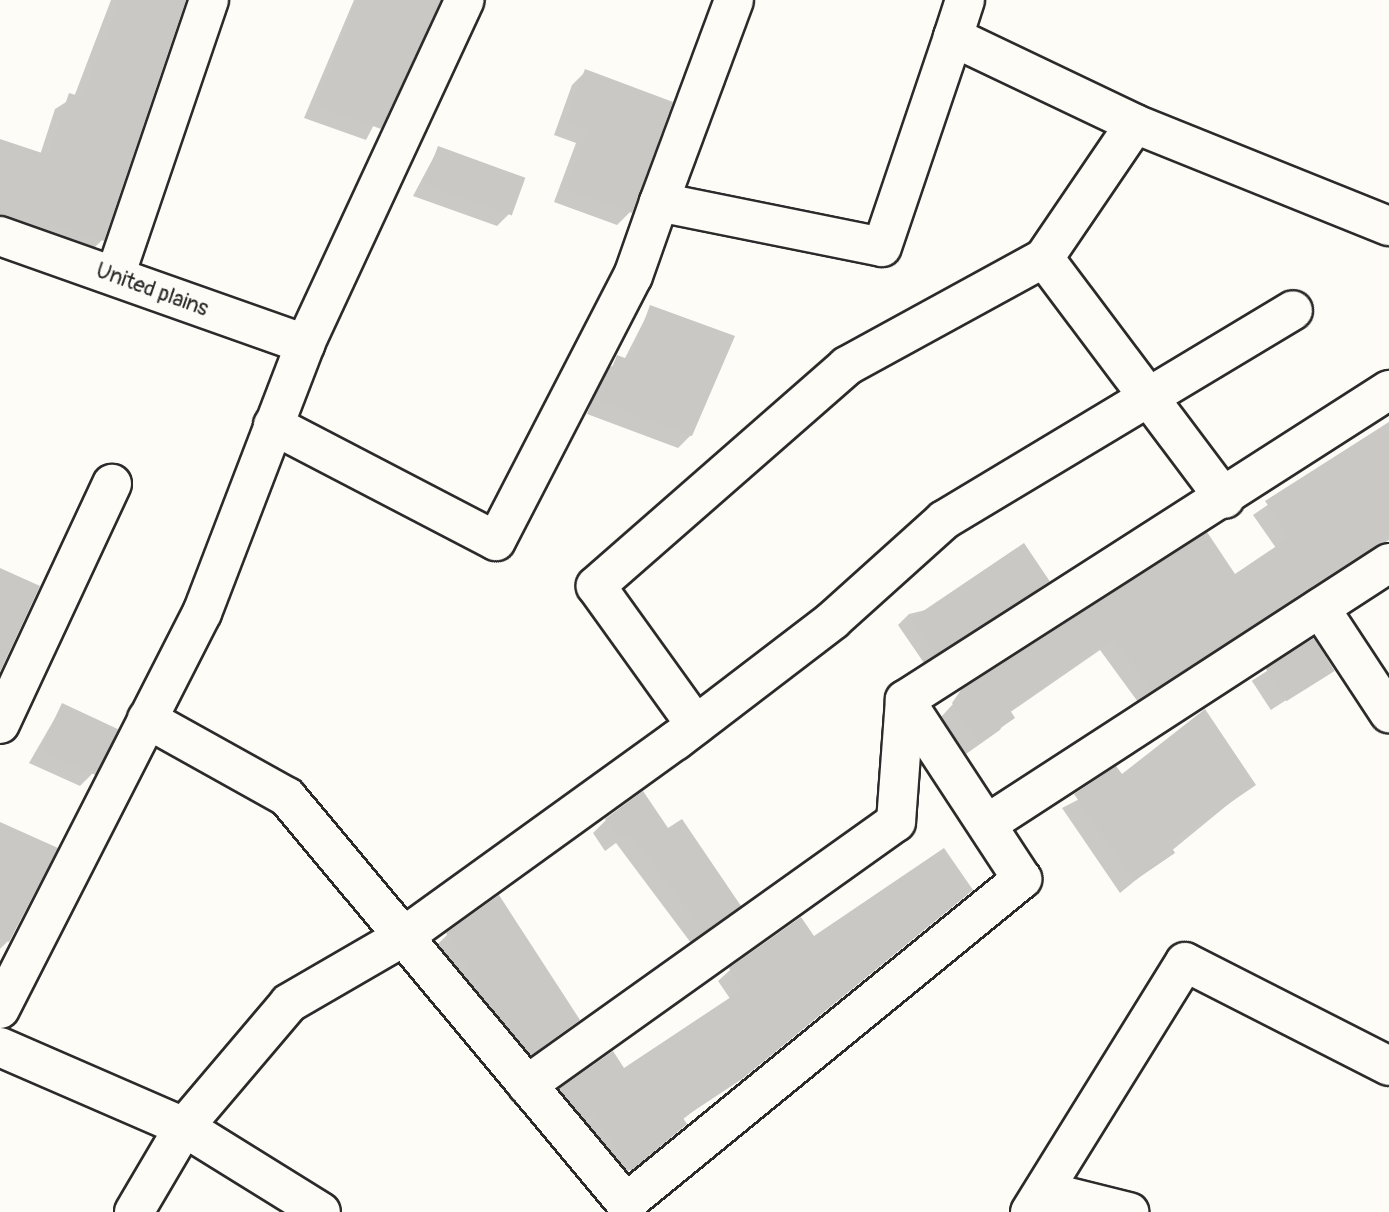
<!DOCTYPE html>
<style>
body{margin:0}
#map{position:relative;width:1389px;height:1212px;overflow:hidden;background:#fdfcf7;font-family:Pangolin,sans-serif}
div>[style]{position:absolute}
.shadow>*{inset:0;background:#0003;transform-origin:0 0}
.building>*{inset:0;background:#c9c8c4;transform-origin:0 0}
.roads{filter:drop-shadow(2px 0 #2b2b2b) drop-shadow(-2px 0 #2b2b2b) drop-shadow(0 2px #2b2b2b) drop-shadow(0 -2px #2b2b2b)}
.minor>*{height:38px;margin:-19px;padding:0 19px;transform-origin:19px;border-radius:19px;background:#fdfcf7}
span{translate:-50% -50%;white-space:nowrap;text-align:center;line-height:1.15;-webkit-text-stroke:8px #fdfcf7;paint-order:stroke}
.street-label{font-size:22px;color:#2b2b2b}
</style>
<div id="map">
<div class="shadow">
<div style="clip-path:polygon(111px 0,184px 0,102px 240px,88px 254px,0 223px,0 141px,40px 155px,55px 109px,74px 97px)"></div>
<div style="clip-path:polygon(354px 0,439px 0,366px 140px,304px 118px)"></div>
<div style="clip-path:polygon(585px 72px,630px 212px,617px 225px,554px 202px,576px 143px,554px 135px,572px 85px)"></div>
<div style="clip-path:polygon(438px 149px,510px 213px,497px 226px,413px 196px)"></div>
<div style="clip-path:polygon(651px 307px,691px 435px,678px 448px,587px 414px,604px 370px,624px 360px)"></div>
<div style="clip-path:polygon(1389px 422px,1389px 540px,1138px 702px,1100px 650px,1009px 713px,1000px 730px,966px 754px,941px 717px,953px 704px,1235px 577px,1276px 548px,1253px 515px)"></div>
<div style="clip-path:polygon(1047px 581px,924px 663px,898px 625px,909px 614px)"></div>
<div style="left:1313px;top:641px;width:35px;height:73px;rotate:57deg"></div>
<div style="clip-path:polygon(62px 706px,93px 773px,80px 786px,29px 763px)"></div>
<div style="clip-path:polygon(1204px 711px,1253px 784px,1120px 893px,1062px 808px,1122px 777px)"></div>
<div style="clip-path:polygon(606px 820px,668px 831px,738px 905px,691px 943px,616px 843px,605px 851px,593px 833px)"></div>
<div style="clip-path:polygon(0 824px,8px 941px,0 949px)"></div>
<div style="clip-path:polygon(971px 890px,682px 1120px,618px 1181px,549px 1102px,561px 1090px,624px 1071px,731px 1000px,718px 981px,730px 970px)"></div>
<div style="clip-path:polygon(448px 934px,577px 1020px,520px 1064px,435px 947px)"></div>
</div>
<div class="building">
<div style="clip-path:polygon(120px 0,186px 0,104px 241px,24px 215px,22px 221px,0 215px,0 139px,48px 155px,69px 93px,82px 97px)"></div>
<div style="clip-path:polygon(357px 0,441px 0,381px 129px,316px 105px)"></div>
<div style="clip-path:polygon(585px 69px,673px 102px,632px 213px,566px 189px,588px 130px,565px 122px)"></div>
<div style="left:438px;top:146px;width:93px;height:40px;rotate:20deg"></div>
<div style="clip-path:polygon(650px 305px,735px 336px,692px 436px,599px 401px,617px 355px,630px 360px)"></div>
<div style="clip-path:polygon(1389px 422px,1389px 534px,1152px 691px,1113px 638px,1010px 710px,1015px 718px,979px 743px,952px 703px,961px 690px,1207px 532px,1235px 574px,1290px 537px,1265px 501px)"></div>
<div style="left:1024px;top:543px;width:46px;height:136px;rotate:56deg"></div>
<div style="clip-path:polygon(0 568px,40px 586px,0 672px)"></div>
<div style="left:1314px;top:638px;width:39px;height:57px;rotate:58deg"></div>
<div style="left:62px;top:703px;width:62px;height:51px;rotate:25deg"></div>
<div style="clip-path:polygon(1205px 709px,1256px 785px,1170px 844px,1175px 853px,1134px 881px,1074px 794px,1116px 766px,1122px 774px)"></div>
<div style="clip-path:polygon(643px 791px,668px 828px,682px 819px,741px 906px,705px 931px,629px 832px,618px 839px,605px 819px)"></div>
<div style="clip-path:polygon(0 822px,58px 848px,9px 942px,0 938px)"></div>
<div style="clip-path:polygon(944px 848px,973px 890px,742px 1079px,683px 1118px,687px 1124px,631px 1171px,594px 1115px,586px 1120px,559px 1089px,613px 1051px,624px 1068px,743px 989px,729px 968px,801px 917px,814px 936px)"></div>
<div style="clip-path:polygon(499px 895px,580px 1020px,534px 1053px,502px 1021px,446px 933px)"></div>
</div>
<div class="roads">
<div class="minor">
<div style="left:953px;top:37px;width:39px;rotate:-72deg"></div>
<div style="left:1135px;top:124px;width:274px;rotate:21.9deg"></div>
<div style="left:659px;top:202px;width:215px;rotate:-69.6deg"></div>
<div style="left:0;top:236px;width:324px;rotate:19.5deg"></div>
<div style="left:1044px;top:258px;width:301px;rotate:53.1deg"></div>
<div style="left:115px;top:276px;width:292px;rotate:-71.2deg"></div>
<div style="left:273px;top:425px;width:251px;rotate:27.5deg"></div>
<div style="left:496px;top:541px;width:298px;rotate:-62.7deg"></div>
<div style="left:633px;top:276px;width:78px;rotate:-70.6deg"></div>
<div style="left:659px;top:202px;width:227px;rotate:11.4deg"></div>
<div style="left:882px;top:247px;width:222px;rotate:-71.3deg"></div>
<div style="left:953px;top:37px;width:202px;rotate:25.5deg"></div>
<div style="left:1135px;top:124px;width:162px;rotate:124.2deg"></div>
<div style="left:1044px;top:258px;width:225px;rotate:151.3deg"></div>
<div style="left:847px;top:366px;width:334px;rotate:138.8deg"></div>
<div style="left:596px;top:586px;width:171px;rotate:54.3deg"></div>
<div style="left:1320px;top:608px;width:126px;rotate:56.7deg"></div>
<div style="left:147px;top:719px;width:160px;rotate:29.1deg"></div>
<div style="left:287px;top:797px;width:529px;rotate:50.14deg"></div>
<div style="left:626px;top:1203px;width:512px;rotate:-39.29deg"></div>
<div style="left:1022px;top:879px;width:214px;rotate:-123.2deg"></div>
<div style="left:905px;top:700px;width:575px;rotate:-32.64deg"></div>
<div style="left:0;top:724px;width:265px;rotate:-65deg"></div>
<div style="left:987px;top:824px;width:479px;rotate:-33deg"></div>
<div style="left:0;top:1009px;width:445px;rotate:-63deg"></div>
<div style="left:202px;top:613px;width:288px;rotate:-69deg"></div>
<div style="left:305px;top:344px;width:379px;rotate:-65.1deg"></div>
<div style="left:0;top:1047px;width:201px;rotate:23.5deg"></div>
<div style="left:184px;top:1127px;width:161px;rotate:31.8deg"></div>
<div style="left:527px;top:1085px;width:453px;rotate:-35.5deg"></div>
<div style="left:896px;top:822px;width:122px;rotate:-85.8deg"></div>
<div style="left:1044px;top:1191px;width:88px;rotate:13.9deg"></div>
<div style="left:134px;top:1212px;width:99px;rotate:-59.5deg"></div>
<div style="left:184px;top:1127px;width:162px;rotate:-49.7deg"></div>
<div style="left:289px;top:1003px;width:132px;rotate:-30.1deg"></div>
<div style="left:403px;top:937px;width:335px;rotate:-35.8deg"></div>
<div style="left:675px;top:741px;width:199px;rotate:-37.4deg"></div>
<div style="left:833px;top:620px;width:149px;rotate:-42deg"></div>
<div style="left:944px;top:520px;width:407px;rotate:-31deg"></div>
<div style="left:1030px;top:1212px;width:294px;rotate:-58.2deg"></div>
<div style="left:1185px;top:962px;width:229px;rotate:27deg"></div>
</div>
</div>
<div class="street-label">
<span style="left:152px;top:290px;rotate:20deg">United plains</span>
</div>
</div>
